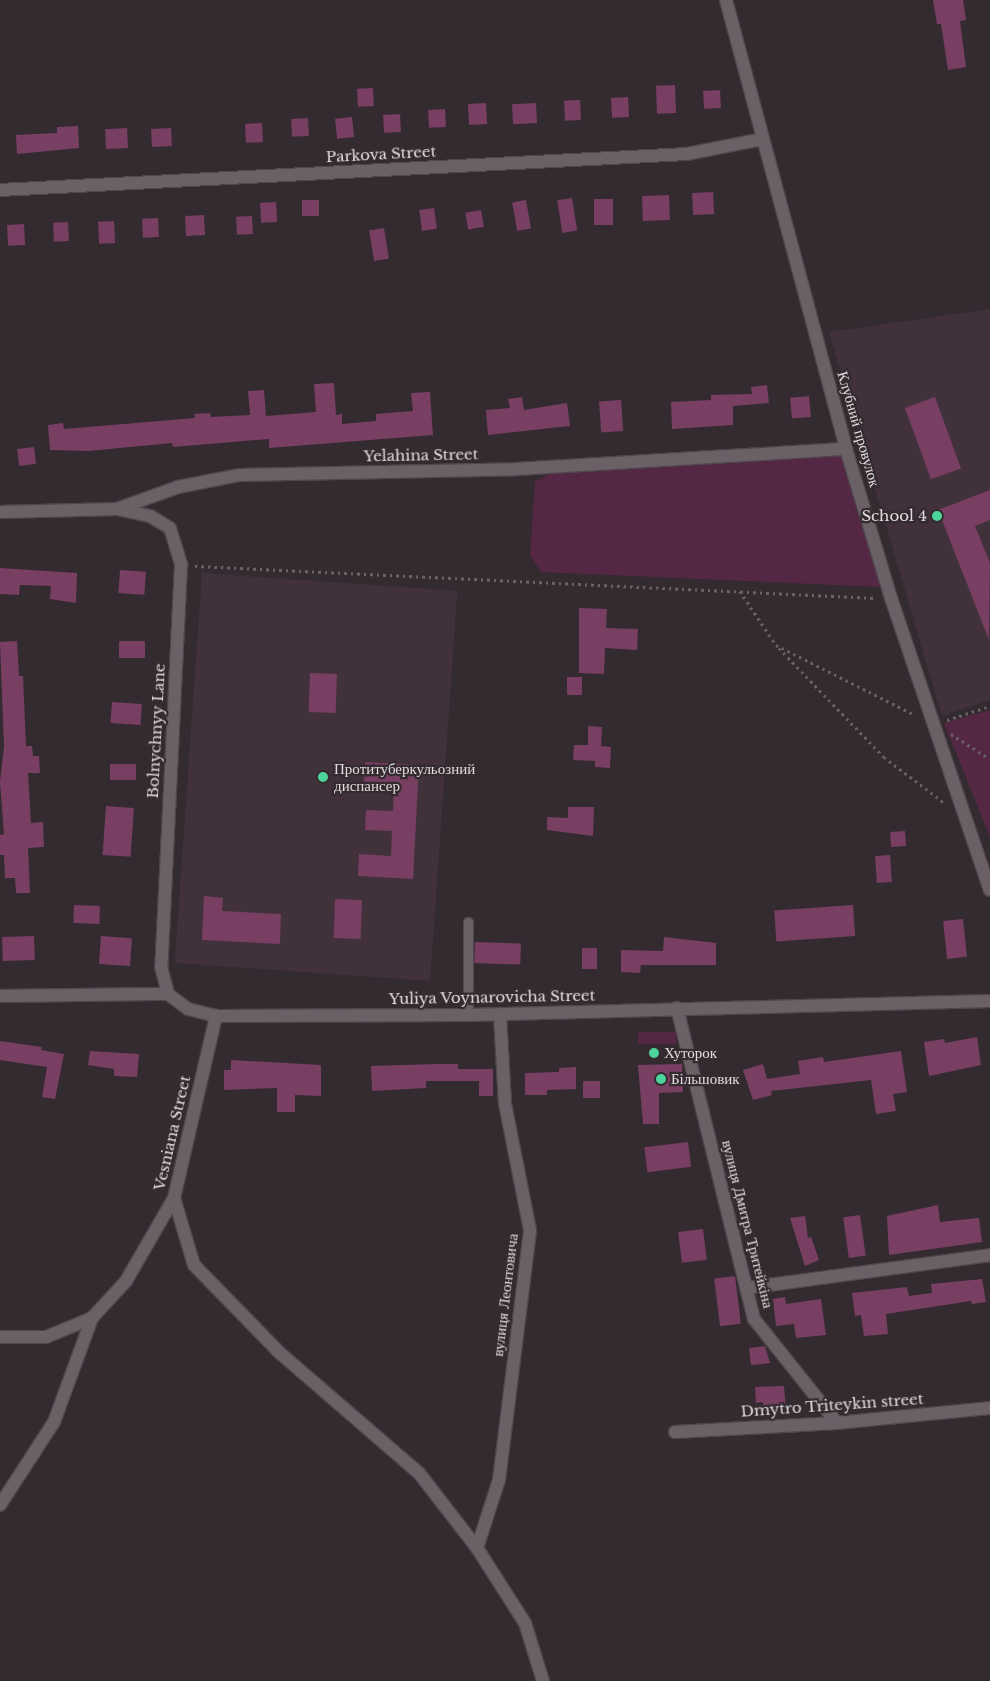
<!DOCTYPE html>
<meta charset="utf-8">
<style>
body{margin:0}
#map{position:relative;width:990px;height:1681px;overflow:hidden;background:#342b30;font-family:"Libre Baskerville",serif}
div>[style]{position:absolute}
.built>*{inset:0;background:#40313a;transform-origin:0 0}
.green>*{inset:0;background:#542844;transform-origin:0 0}
.building>*{inset:0;background:#783f63;transform-origin:0 0}
.path>*{height:2.5px;margin-top:-1.25px;transform-origin:0;background:repeating-linear-gradient(90deg,#6a6267 0 2.5px,transparent 0 6.5px)}
.roads{filter:drop-shadow(1px 0 #4f474c) drop-shadow(-1px 0 #4f474c) drop-shadow(0 1px #4f474c) drop-shadow(0 -1px #4f474c)}
.service>*{height:9px;margin:-4.5px;padding:0 4.5px;transform-origin:4.5px;border-radius:4.5px;background:#6b6066}
.minor>*{height:12px;margin:-6px;padding:0 6px;transform-origin:6px;border-radius:6px;background:#6b6066}
.secondary>*{height:12px;margin:-6px;padding:0 6px;transform-origin:6px;border-radius:6px;background:#6b6066}
.dots>*{width:14px;height:14px;translate:-50% -50%;box-sizing:border-box;border:2px solid #342b30;border-radius:50%}
span{translate:-50% -50%;white-space:nowrap;text-align:center;line-height:1.15;-webkit-text-stroke:4.5px #342b30;paint-order:stroke}
.street-label{font-size:15px;color:#e1dbdf}
.poi-label{font-size:15px;color:#e1dbdf}
.right{translate:-100% -50%;text-align:right}
.left{translate:0 -50%;text-align:left}
</style>
<div id="map">
<div class="built">
<div style="clip-path:polygon(990px 309px,990px 700px,942px 716px,829px 332px)"></div>
<div style="left:202px;top:573px;width:256px;height:391px;rotate:4deg"></div>
</div>
<div class="green">
<div style="clip-path:polygon(841px 456px,881px 587px,541px 572px,530px 555px,535px 482px,549px 474px)"></div>
<div style="clip-path:polygon(990px 710px,990px 837px,944px 723px)"></div>
<div style="left:638px;top:1032px;width:38px;height:12px"></div>
</div>
<div class="building">
<div style="clip-path:polygon(933px 0,963px 0,966px 20px,960px 21px,966px 67px,948px 70px,941px 24px,937px 24px)"></div>
<div style="left:675px;top:85px;width:28px;height:19px;rotate:88deg"></div>
<div style="left:373px;top:88px;width:18px;height:16px;rotate:87deg"></div>
<div style="left:720px;top:90px;width:18px;height:17px;rotate:87deg"></div>
<div style="left:628px;top:97px;width:20px;height:17px;rotate:87deg"></div>
<div style="left:580px;top:100px;width:20px;height:16px;rotate:87deg"></div>
<div style="left:486px;top:103px;width:21px;height:18px;rotate:87deg"></div>
<div style="left:536px;top:103px;width:20px;height:24px;rotate:87deg"></div>
<div style="left:445px;top:109px;width:18px;height:17px;rotate:87deg"></div>
<div style="left:400px;top:114px;width:18px;height:17px;rotate:87deg"></div>
<div style="left:352px;top:117px;width:20px;height:17px;rotate:84deg"></div>
<div style="left:308px;top:118px;width:18px;height:17px;rotate:87deg"></div>
<div style="left:262px;top:123px;width:19px;height:17px;rotate:87deg"></div>
<div style="clip-path:polygon(78px 126px,79px 148px,17px 154px,16px 135px,57px 133px,57px 127px)"></div>
<div style="left:127px;top:128px;width:20px;height:22px;rotate:87deg"></div>
<div style="left:171px;top:128px;width:18px;height:20px;rotate:87deg"></div>
<div style="left:713px;top:192px;width:22px;height:21px;rotate:87deg"></div>
<div style="left:669px;top:195px;width:25px;height:27px;rotate:88deg"></div>
<div style="left:572px;top:198px;width:33px;height:15px;rotate:81deg"></div>
<div style="left:594px;top:199px;width:19px;height:26px"></div>
<div style="left:319px;top:200px;width:16px;height:17px;rotate:90deg"></div>
<div style="left:526px;top:200px;width:29px;height:14px;rotate:80deg"></div>
<div style="left:276px;top:202px;width:20px;height:16px;rotate:87deg"></div>
<div style="left:434px;top:208px;width:21px;height:15px;rotate:82deg"></div>
<div style="left:481px;top:210px;width:17px;height:16px;rotate:80deg"></div>
<div style="left:204px;top:215px;width:20px;height:19px;rotate:87deg"></div>
<div style="left:252px;top:216px;width:18px;height:16px;rotate:87deg"></div>
<div style="left:158px;top:218px;width:19px;height:16px;rotate:87deg"></div>
<div style="left:114px;top:221px;width:22px;height:16px;rotate:87deg"></div>
<div style="left:68px;top:222px;width:19px;height:15px;rotate:87deg"></div>
<div style="left:24px;top:224px;width:21px;height:17px;rotate:87deg"></div>
<div style="left:384px;top:228px;width:31px;height:15px;rotate:81deg"></div>
<div style="clip-path:polygon(334px 383px,336px 415px,342px 414px,342px 424px,376px 421px,376px 414px,413px 411px,411px 393px,430px 392px,433px 435px,269px 448px,269px 439px,173px 447px,172px 443px,88px 451px,50px 450px,48px 425px,63px 423px,64px 429px,195px 418px,194px 414px,210px 413px,211px 417px,250px 415px,248px 391px,264px 390px,266px 416px,316px 412px,314px 384px)"></div>
<div style="clip-path:polygon(767px 385px,769px 403px,733px 406px,733px 425px,672px 429px,671px 402px,711px 400px,711px 395px,752px 394px,751px 387px)"></div>
<div style="left:809px;top:396px;width:21px;height:19px;rotate:85deg"></div>
<div style="clip-path:polygon(522px 397px,524px 410px,567px 403px,570px 426px,488px 435px,486px 410px,510px 408px,508px 399px)"></div>
<div style="left:935px;top:397px;width:76px;height:32px;rotate:70deg"></div>
<div style="left:621px;top:400px;width:31px;height:22px;rotate:86deg"></div>
<div style="left:34px;top:447px;width:17px;height:17px;rotate:83deg"></div>
<div style="clip-path:polygon(990px 490px,990px 520px,975px 526px,990px 563px,989px 640px,938px 510px)"></div>
<div style="clip-path:polygon(0 568px,77px 573px,76px 603px,50px 599px,51px 586px,20px 585px,19px 595px,0 594px)"></div>
<div style="left:120px;top:570px;width:26px;height:23px;rotate:4deg"></div>
<div style="clip-path:polygon(579px 608px,607px 609px,606px 628px,638px 629px,637px 650px,605px 648px,604px 674px,579px 673px)"></div>
<div style="clip-path:polygon(17px 641px,19px 676px,23px 676px,26px 746px,32px 746px,33px 756px,39px 756px,40px 773px,28px 773px,31px 823px,43px 822px,44px 847px,28px 848px,30px 893px,16px 893px,15px 878px,5px 878px,4px 855px,0 855px,0 835px,4px 834px,0 782px,4px 747px,0 642px)"></div>
<div style="left:119px;top:641px;width:26px;height:17px"></div>
<div style="left:310px;top:673px;width:27px;height:39px;rotate:2deg"></div>
<div style="left:567px;top:677px;width:15px;height:18px"></div>
<div style="left:112px;top:702px;width:30px;height:21px;rotate:4deg"></div>
<div style="clip-path:polygon(588px 726px,602px 727px,601px 746px,611px 747px,610px 768px,595px 767px,595px 761px,573px 760px,574px 745px,588px 745px)"></div>
<div style="clip-path:polygon(365px 762px,419px 765px,413px 879px,358px 876px,359px 854px,391px 856px,392px 831px,365px 830px,366px 810px,393px 811px,394px 785px,364px 783px)"></div>
<div style="left:110px;top:764px;width:26px;height:16px"></div>
<div style="left:106px;top:806px;width:28px;height:49px;rotate:4deg"></div>
<div style="clip-path:polygon(568px 807px,594px 807px,593px 836px,547px 830px,547px 817px,568px 818px)"></div>
<div style="left:905px;top:831px;width:15px;height:15px;rotate:86deg"></div>
<div style="left:890px;top:855px;width:27px;height:15px;rotate:86deg"></div>
<div style="clip-path:polygon(204px 896px,223px 898px,222px 911px,281px 914px,280px 944px,202px 940px)"></div>
<div style="left:335px;top:899px;width:27px;height:39px;rotate:2deg"></div>
<div style="left:74px;top:905px;width:26px;height:18px;rotate:2deg"></div>
<div style="left:853px;top:905px;width:31px;height:79px;rotate:86deg"></div>
<div style="left:963px;top:919px;width:38px;height:20px;rotate:84deg"></div>
<div style="left:34px;top:936px;width:24px;height:32px;rotate:88deg"></div>
<div style="left:101px;top:936px;width:31px;height:28px;rotate:4deg"></div>
<div style="clip-path:polygon(664px 937px,716px 943px,716px 965px,641px 965px,640px 973px,621px 972px,621px 950px,663px 951px)"></div>
<div style="left:475px;top:942px;width:46px;height:21px;rotate:2deg"></div>
<div style="left:582px;top:948px;width:15px;height:21px"></div>
<div style="clip-path:polygon(977px 1037px,981px 1065px,929px 1076px,924px 1042px,944px 1039px,945px 1043px)"></div>
<div style="clip-path:polygon(0 1041px,42px 1047px,41px 1050px,64px 1054px,55px 1099px,42px 1097px,47px 1067px,0 1060px)"></div>
<div style="clip-path:polygon(90px 1051px,139px 1054px,137px 1077px,114px 1076px,114px 1069px,88px 1065px)"></div>
<div style="clip-path:polygon(901px 1051px,907px 1092px,893px 1094px,896px 1111px,876px 1114px,871px 1080px,771px 1091px,772px 1095px,753px 1100px,743px 1070px,763px 1064px,767px 1079px,800px 1074px,798px 1061px,823px 1057px,824px 1062px)"></div>
<div style="clip-path:polygon(231px 1060px,321px 1065px,321px 1096px,295px 1095px,295px 1112px,277px 1112px,277px 1088px,224px 1090px,224px 1070px,231px 1070px)"></div>
<div style="clip-path:polygon(438px 1064px,458px 1064px,458px 1069px,493px 1069px,493px 1096px,479px 1096px,479px 1081px,426px 1081px,426px 1088px,372px 1091px,371px 1066px)"></div>
<div style="clip-path:polygon(682px 1064px,683px 1092px,659px 1093px,659px 1124px,643px 1124px,638px 1065px)"></div>
<div style="clip-path:polygon(576px 1067px,576px 1089px,547px 1090px,547px 1095px,525px 1095px,525px 1073px,559px 1072px,559px 1068px)"></div>
<div style="left:583px;top:1081px;width:17px;height:17px"></div>
<div style="left:688px;top:1142px;width:25px;height:44px;rotate:83deg"></div>
<div style="clip-path:polygon(938px 1205px,940px 1222px,979px 1218px,982px 1242px,889px 1255px,887px 1216px)"></div>
<div style="left:860px;top:1215px;width:41px;height:17px;rotate:82deg"></div>
<div style="clip-path:polygon(805px 1216px,808px 1238px,811px 1237px,819px 1260px,805px 1266px,790px 1218px)"></div>
<div style="left:703px;top:1229px;width:31px;height:25px;rotate:83deg"></div>
<div style="left:735px;top:1276px;width:48px;height:21px;rotate:83deg"></div>
<div style="clip-path:polygon(982px 1279px,986px 1302px,972px 1304px,971px 1301px,886px 1314px,888px 1334px,864px 1336px,861px 1315px,855px 1316px,852px 1293px,907px 1287px,909px 1296px,932px 1293px,931px 1284px)"></div>
<div style="clip-path:polygon(785px 1297px,786px 1304px,821px 1299px,826px 1335px,796px 1338px,794px 1324px,776px 1326px,773px 1299px)"></div>
<div style="clip-path:polygon(765px 1346px,770px 1363px,751px 1365px,749px 1348px)"></div>
<div style="clip-path:polygon(784px 1386px,786px 1412px,764px 1413px,763px 1402px,756px 1403px,755px 1387px)"></div>
</div>
<div class="path">
<div style="left:195px;top:566px;width:682px;rotate:2.69deg"></div>
<div style="left:740px;top:591px;width:65px;rotate:56.3deg"></div>
<div style="left:776px;top:645px;width:156px;rotate:26.7deg"></div>
<div style="left:779px;top:648px;width:151px;rotate:46.1deg"></div>
<div style="left:884px;top:757px;width:78px;rotate:37.2deg"></div>
<div style="left:947px;top:720px;width:45px;rotate:-18deg"></div>
<div style="left:951px;top:734px;width:46px;rotate:32.7deg"></div>
</div>
<div class="roads">
<div class="service">
<div style="left:468px;top:1015px;width:93px;rotate:-90deg"></div>
</div>
<div class="minor">
<div style="left:726px;top:0;width:465px;rotate:75deg"></div>
<div style="left:846px;top:449px;width:156px;rotate:73.2deg"></div>
<div style="left:891px;top:598px;width:308px;rotate:71.3deg"></div>
<div style="left:0;top:190px;width:688px;rotate:-3deg"></div>
<div style="left:687px;top:154px;width:77px;rotate:-11.2deg"></div>
<div style="left:117px;top:509px;width:65px;rotate:-19.8deg"></div>
<div style="left:178px;top:487px;width:63px;rotate:-11deg"></div>
<div style="left:240px;top:475px;width:277px;rotate:-1.2deg"></div>
<div style="left:517px;top:469px;width:330px;rotate:-3.5deg"></div>
<div style="left:0;top:996px;width:168px;rotate:-0.7deg"></div>
<div style="left:677px;top:1008px;width:320px;rotate:76.1deg"></div>
<div style="left:754px;top:1319px;width:133px;rotate:51.4deg"></div>
<div style="left:174px;top:1198px;width:70px;rotate:73.4deg"></div>
<div style="left:194px;top:1265px;width:124px;rotate:45.7deg"></div>
<div style="left:281px;top:1354px;width:182px;rotate:40.8deg"></div>
<div style="left:419px;top:1473px;width:95px;rotate:52.3deg"></div>
<div style="left:477px;top:1548px;width:89px;rotate:57.4deg"></div>
<div style="left:525px;top:1623px;width:61px;rotate:72.8deg"></div>
<div style="left:747px;top:1288px;width:245px;rotate:-7.7deg"></div>
<div style="left:0;top:1337px;width:46px"></div>
<div style="left:46px;top:1337px;width:50px;rotate:-22.4deg"></div>
<div style="left:92px;top:1318px;width:50px;rotate:-47.4deg"></div>
<div style="left:126px;top:1281px;width:96px;rotate:-60deg"></div>
<div style="left:174px;top:1198px;width:187px;rotate:-77deg"></div>
<div style="left:675px;top:1432px;width:162px;rotate:-3.2deg"></div>
<div style="left:837px;top:1423px;width:154px;rotate:-5.6deg"></div>
<div style="left:0;top:1505px;width:99px;rotate:-57deg"></div>
<div style="left:54px;top:1422px;width:111px;rotate:-69.9deg"></div>
<div style="left:477px;top:1548px;width:71px;rotate:-72.1deg"></div>
<div style="left:499px;top:1480px;width:252px;rotate:-82.9deg"></div>
<div style="left:530px;top:1230px;width:128px;rotate:-101.2deg"></div>
<div style="left:505px;top:1104px;width:89px;rotate:-93.2deg"></div>
</div>
<div class="secondary">
<div style="left:0;top:512px;width:117px;rotate:-1.5deg"></div>
<div style="left:117px;top:509px;width:34px;rotate:12deg"></div>
<div style="left:150px;top:516px;width:23px;rotate:31deg"></div>
<div style="left:170px;top:528px;width:39px;rotate:73deg"></div>
<div style="left:181px;top:565px;width:402px;rotate:92.8deg"></div>
<div style="left:161px;top:967px;width:28px;rotate:75deg"></div>
<div style="left:168px;top:994px;width:25px;rotate:37deg"></div>
<div style="left:188px;top:1009px;width:29px;rotate:14deg"></div>
<div style="left:216px;top:1016px;width:252px;rotate:-0.2deg"></div>
<div style="left:468px;top:1015px;width:522px;rotate:-1.54deg"></div>
</div>
</div>
<div class="dots">
<div style="left:937px;top:516px;background:#4cd49b"></div>
<div style="left:323px;top:777px;background:#4cd49b"></div>
<div style="left:654px;top:1053px;background:#4cd49b"></div>
<div style="left:661px;top:1079px;background:#4cd49b"></div>
</div>
<div class="street-label">
<span style="left:381px;top:154px;rotate:-3deg">Parkova Street</span>
<span style="left:859px;top:429px;rotate:74deg">Клубний провулок</span>
<span style="left:421px;top:455px;rotate:-1deg">Yelahina Street</span>
<span style="left:156px;top:731px;rotate:-87deg">Bolnychnyy Lane</span>
<span style="left:492px;top:997px;rotate:-1deg">Yuliya Voynarovicha Street</span>
<span style="left:172px;top:1133px;rotate:-77deg">Vesniana Street</span>
<span style="left:748px;top:1224px;rotate:76deg">вулиця Дмитра Тритейкіна</span>
<span style="left:505px;top:1295px;rotate:-83deg">вулиця Леонтовича</span>
<span style="left:832px;top:1405px;rotate:-4deg">Dmytro Triteykin street</span>
</div>
<div class="poi-label">
<span class="right" style="left:927px;top:516px">School 4</span>
<span class="left" style="left:334px;top:777px">Протитуберкульозний<br>диспансер</span>
<span class="left" style="left:664px;top:1053px">Хуторок</span>
<span class="left" style="left:671px;top:1079px">Більшовик</span>
</div>
</div>
